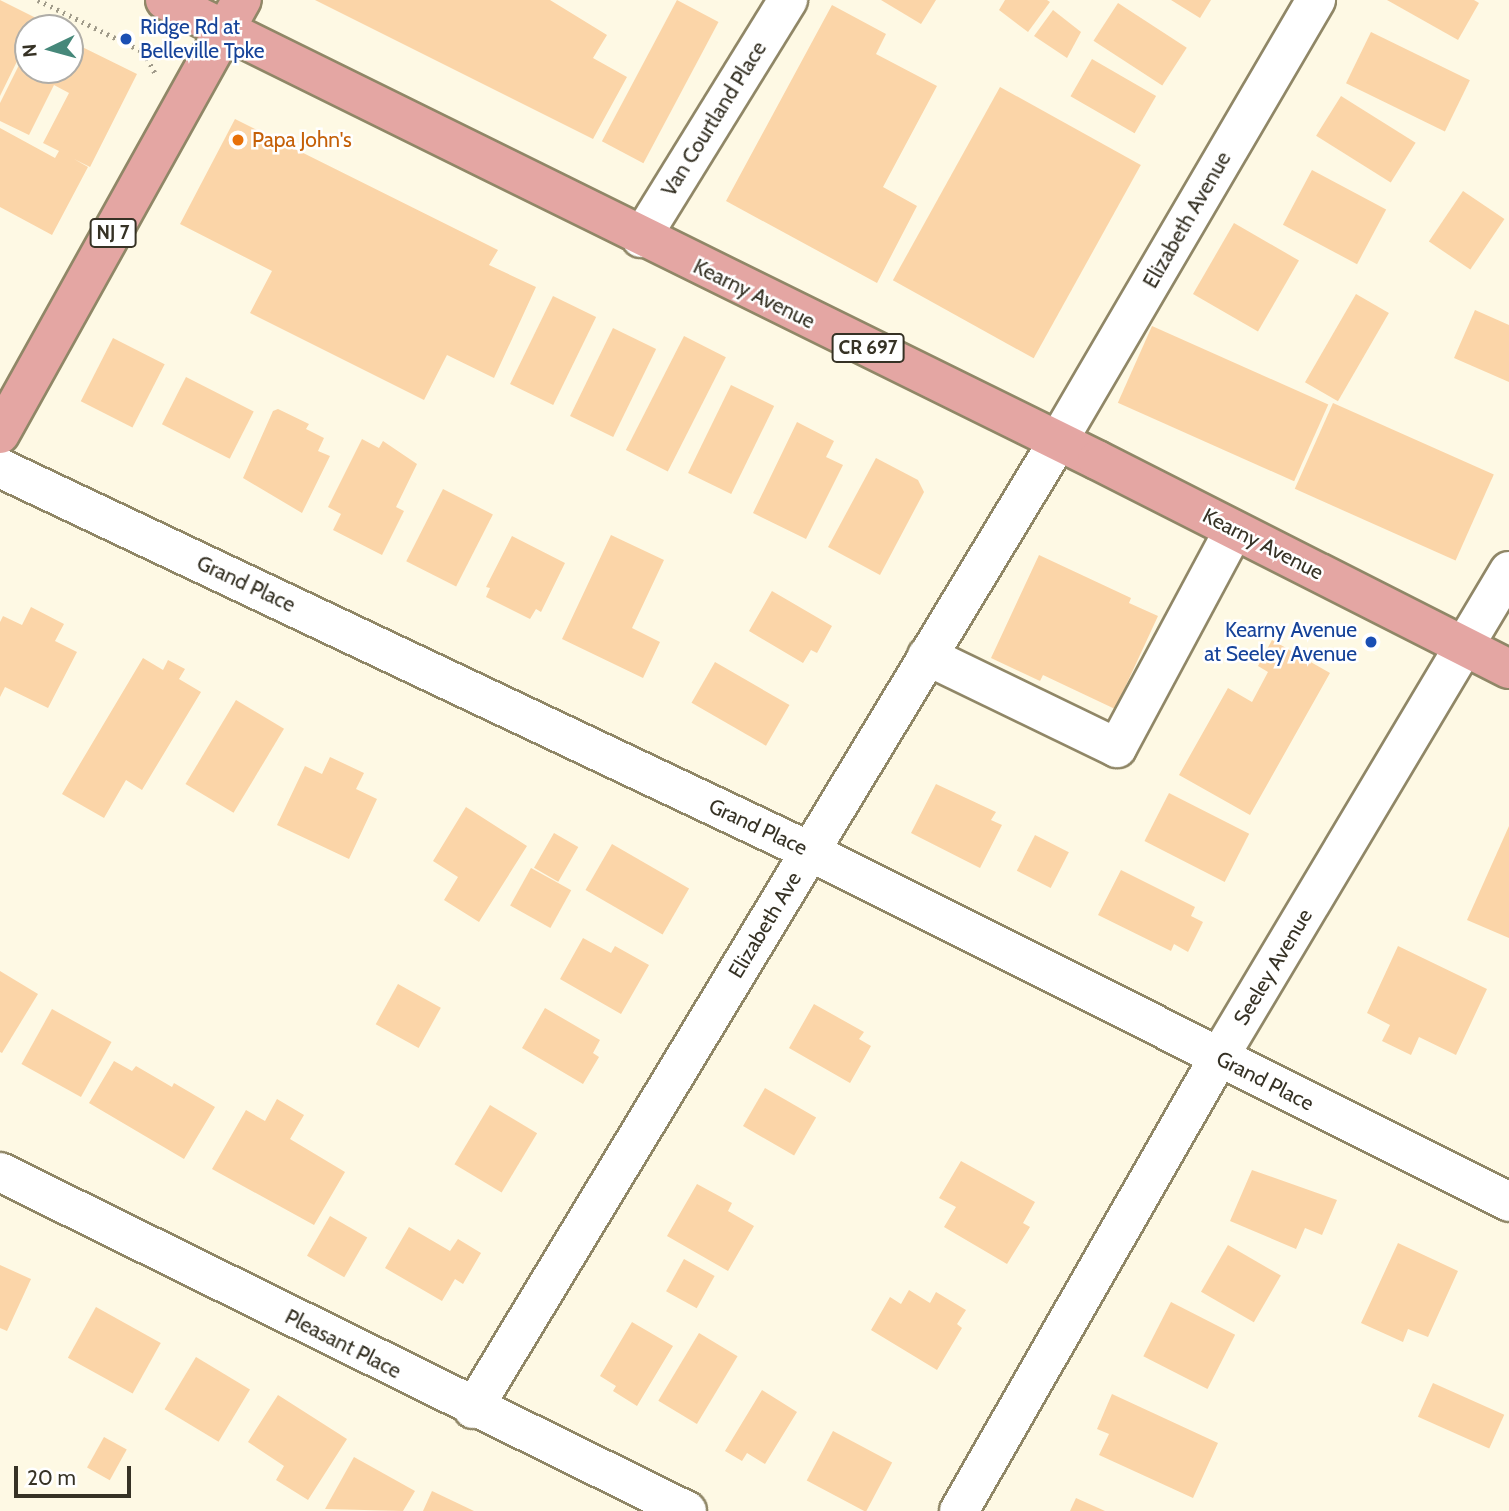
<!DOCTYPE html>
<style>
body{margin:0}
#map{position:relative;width:1509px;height:1511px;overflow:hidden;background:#fef9e4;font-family:Cabin,sans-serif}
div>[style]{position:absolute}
.building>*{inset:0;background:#fbd5a8;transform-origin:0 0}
.path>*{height:4.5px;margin-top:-2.25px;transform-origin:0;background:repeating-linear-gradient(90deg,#a09b8a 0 2px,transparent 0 7px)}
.roads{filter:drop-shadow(2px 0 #908767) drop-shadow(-2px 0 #908767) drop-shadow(0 2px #908767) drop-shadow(0 -2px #908767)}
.minor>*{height:38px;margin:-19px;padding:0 19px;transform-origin:19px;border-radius:19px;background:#fff}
.major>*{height:38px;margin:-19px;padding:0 19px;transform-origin:19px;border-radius:19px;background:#e4a6a3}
.dots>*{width:19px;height:19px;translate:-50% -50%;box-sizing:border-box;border:4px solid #fff;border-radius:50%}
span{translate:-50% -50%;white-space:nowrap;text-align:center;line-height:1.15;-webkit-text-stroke:5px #fff;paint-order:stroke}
.shield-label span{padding:2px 5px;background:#fff;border:2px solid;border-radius:5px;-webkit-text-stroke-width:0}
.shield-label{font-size:19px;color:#363225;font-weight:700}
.transit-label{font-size:21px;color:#164399}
.left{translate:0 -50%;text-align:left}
.right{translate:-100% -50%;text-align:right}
.street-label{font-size:21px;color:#363225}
.food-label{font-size:21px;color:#c56008}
.north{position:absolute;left:14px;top:14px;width:70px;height:70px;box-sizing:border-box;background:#fff;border:2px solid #afada8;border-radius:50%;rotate:265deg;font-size:19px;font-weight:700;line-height:28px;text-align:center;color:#363225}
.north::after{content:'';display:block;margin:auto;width:24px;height:32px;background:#46887a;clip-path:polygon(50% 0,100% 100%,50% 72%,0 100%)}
.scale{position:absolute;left:14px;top:1466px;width:117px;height:32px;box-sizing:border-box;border:4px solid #363225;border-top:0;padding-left:9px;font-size:21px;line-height:24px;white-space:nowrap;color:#363225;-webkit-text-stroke:5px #fff;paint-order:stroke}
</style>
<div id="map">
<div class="building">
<div style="clip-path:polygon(0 0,38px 19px,34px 28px,28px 28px,28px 39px,0 96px)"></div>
<div style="clip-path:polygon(315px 0,550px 0,607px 35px,593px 58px,627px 77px,593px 139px)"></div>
<div style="left:677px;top:0;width:47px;height:160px;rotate:28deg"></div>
<div style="clip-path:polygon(881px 0,936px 0,921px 24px)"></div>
<div style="clip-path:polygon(1005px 0,1047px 0,1050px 2px,1028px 32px,999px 10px)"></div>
<div style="clip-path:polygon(1171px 0,1211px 0,1200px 18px)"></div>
<div style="clip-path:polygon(1387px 0,1474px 0,1479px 3px,1458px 40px)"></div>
<div style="left:1118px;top:3px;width:82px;height:45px;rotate:33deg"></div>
<div style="clip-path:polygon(832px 5px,886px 34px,876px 54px,937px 86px,883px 187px,917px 206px,877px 283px,726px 201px)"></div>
<div style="clip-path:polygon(1053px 10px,1081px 32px,1067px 58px,1034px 36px)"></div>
<div style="left:1371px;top:32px;width:110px;height:57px;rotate:26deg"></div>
<div style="clip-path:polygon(70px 41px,137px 74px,90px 167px,74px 159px,88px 167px,52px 235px,0 207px,0 128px,55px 158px,59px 151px,43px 143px,69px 93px,54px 85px,29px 135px,0 121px,0 103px,28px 47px,28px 70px,70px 70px)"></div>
<div style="left:1092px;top:59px;width:74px;height:43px;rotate:30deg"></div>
<div style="left:1000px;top:87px;width:161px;height:221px;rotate:29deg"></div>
<div style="left:1341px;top:96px;width:88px;height:47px;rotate:32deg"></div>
<div style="clip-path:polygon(235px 119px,498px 250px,489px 265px,536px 287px,494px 378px,447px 355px,424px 400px,250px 313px,272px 271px,180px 224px)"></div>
<div style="left:1312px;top:170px;width:84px;height:62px;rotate:28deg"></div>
<div style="left:1463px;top:191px;width:50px;height:61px;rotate:34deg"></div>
<div style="left:1234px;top:223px;width:75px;height:82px;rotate:30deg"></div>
<div style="left:1356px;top:294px;width:38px;height:102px;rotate:30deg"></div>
<div style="left:553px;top:296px;width:48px;height:98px;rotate:26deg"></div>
<div style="clip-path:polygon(1475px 310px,1509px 325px,1509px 382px,1454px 358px)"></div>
<div style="left:1152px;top:326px;width:193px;height:84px;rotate:24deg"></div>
<div style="left:613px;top:328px;width:48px;height:98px;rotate:26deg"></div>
<div style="left:684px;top:336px;width:47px;height:128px;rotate:27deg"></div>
<div style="left:113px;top:338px;width:58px;height:71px;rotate:27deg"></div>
<div style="left:186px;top:377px;width:76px;height:53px;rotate:27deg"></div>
<div style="left:731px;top:385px;width:48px;height:98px;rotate:26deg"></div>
<div style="left:1333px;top:403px;width:176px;height:94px;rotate:24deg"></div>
<div style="clip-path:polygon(278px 409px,309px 424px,306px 429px,324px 438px,318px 451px,330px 456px,302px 513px,243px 478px,273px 411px)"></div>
<div style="clip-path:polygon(797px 422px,834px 441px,826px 457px,843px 465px,806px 539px,753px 513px)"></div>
<div style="clip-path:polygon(362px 439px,379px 448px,383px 441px,417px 464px,396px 507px,404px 511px,382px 555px,333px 530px,341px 514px,328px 507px)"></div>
<div style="clip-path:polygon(876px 458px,918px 480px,924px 492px,880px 575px,828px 547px)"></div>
<div style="left:443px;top:489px;width:56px;height:81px;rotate:27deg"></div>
<div style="clip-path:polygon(611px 535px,664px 560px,632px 628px,660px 642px,643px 678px,562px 639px)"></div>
<div style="clip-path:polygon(512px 536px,565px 563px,541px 612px,536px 609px,530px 619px,486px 597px,490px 588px,486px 587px)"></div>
<div style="clip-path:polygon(1039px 555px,1131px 598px,1129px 603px,1158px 616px,1115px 709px,1043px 675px,1040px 681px,991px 658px)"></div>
<div style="clip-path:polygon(772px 591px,832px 626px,817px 653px,811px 650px,803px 663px,749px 631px)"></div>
<div style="clip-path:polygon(31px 607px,64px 624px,55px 641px,77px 652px,48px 708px,5px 687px,0 697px,0 622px,3px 616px,22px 625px)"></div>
<div style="clip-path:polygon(1272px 640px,1330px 673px,1250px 815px,1179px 775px,1228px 688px,1252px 702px,1268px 672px,1258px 666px)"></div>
<div style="clip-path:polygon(143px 658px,163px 670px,168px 660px,185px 669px,179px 679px,201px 692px,142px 790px,126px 780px,104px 818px,62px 794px)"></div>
<div style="left:715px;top:662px;width:86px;height:47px;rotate:30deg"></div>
<div style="left:236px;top:700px;width:56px;height:98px;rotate:31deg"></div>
<div style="clip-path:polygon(330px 757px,364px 773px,356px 789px,377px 799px,349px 859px,277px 825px,305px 766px,322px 774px)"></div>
<div style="clip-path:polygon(936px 784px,996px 812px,991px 820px,1002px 825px,980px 868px,911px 833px)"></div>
<div style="left:1169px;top:793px;width:90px;height:54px;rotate:27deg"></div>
<div style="clip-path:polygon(466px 807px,527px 846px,479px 922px,444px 900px,458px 877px,433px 861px)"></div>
<div style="clip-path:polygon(1509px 826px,1509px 938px,1467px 920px)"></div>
<div style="left:554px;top:833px;width:28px;height:40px;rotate:30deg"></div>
<div style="left:1035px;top:835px;width:38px;height:40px;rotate:27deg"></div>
<div style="left:612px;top:844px;width:89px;height:53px;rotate:30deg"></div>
<div style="left:531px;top:868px;width:46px;height:43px;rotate:29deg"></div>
<div style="clip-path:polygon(1121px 870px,1195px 907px,1191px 916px,1203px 922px,1188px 952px,1174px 944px,1171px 951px,1098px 915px)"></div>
<div style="clip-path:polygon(583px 938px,611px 953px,615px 946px,649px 965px,621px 1014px,560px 979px)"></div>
<div style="clip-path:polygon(1398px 946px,1487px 989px,1456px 1055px,1419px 1037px,1411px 1055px,1382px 1041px,1390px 1025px,1367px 1013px)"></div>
<div style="clip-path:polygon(0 971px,38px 994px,2px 1053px,0 1052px)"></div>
<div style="left:398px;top:984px;width:49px;height:46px;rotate:29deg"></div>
<div style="clip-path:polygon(814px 1004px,864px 1032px,859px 1039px,871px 1046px,850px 1083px,789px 1048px)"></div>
<div style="clip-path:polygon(545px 1008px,600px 1040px,593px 1053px,599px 1057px,583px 1084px,522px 1048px)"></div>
<div style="left:52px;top:1009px;width:68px;height:63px;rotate:29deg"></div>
<div style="clip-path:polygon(114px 1061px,132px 1071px,136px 1066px,172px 1087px,174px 1083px,215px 1107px,184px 1159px,89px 1103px)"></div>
<div style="left:765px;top:1088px;width:59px;height:44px;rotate:30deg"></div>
<div style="clip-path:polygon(277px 1099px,304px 1115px,290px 1139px,345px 1172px,314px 1225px,212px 1169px,246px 1110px,265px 1121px)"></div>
<div style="left:490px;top:1105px;width:55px;height:69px;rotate:31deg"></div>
<div style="clip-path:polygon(961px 1161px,1035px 1202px,1023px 1223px,1030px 1227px,1007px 1264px,944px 1227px,956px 1207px,939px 1198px)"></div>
<div style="clip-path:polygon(1252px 1170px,1337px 1200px,1322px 1235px,1305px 1228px,1296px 1249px,1230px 1221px)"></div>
<div style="clip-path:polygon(697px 1184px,732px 1203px,728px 1211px,754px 1226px,728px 1271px,667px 1236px)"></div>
<div style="left:330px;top:1216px;width:43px;height:46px;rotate:30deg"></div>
<div style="clip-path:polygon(409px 1227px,450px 1251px,458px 1239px,481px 1253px,463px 1284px,455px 1279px,442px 1301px,385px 1268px)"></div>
<div style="clip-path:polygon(1398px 1243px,1458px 1271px,1428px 1337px,1408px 1329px,1403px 1342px,1361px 1323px)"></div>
<div style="left:1228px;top:1245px;width:61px;height:54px;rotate:30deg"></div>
<div style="left:684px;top:1259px;width:35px;height:37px;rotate:29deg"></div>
<div style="clip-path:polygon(0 1265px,31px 1279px,7px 1331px,0 1328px)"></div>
<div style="clip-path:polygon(909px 1290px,930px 1303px,936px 1292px,966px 1310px,957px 1324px,962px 1328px,937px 1370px,871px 1330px,890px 1297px,901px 1304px)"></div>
<div style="left:1171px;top:1302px;width:72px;height:61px;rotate:27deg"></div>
<div style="left:96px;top:1307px;width:74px;height:58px;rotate:29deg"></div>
<div style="clip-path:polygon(632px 1322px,673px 1346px,637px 1406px,613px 1391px,616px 1386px,600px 1376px)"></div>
<div style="left:699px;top:1333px;width:45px;height:79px;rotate:31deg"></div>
<div style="left:196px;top:1357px;width:63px;height:61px;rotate:31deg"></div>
<div style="left:1433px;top:1383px;width:78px;height:37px;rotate:24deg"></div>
<div style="clip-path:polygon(762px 1390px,797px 1412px,765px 1464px,747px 1453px,742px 1461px,725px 1451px)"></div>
<div style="clip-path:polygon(1112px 1394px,1218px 1443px,1193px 1498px,1099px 1455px,1109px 1434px,1097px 1429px)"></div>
<div style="clip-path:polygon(278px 1395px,347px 1439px,308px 1500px,276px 1480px,284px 1466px,248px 1442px)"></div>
<div style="left:833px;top:1431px;width:67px;height:56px;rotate:28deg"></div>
<div style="left:104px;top:1437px;width:26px;height:35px;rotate:29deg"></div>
<div style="clip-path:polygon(354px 1457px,415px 1491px,403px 1511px,325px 1509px)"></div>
<div style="clip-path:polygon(432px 1491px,474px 1511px,423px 1511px)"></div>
<div style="clip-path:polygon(1076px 1498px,1105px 1511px,1070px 1511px)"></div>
</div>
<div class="path">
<div style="left:38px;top:0;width:118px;rotate:26.1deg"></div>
<div style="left:144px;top:52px;width:26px;rotate:62deg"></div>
</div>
<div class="roads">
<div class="minor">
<div style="left:641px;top:238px;width:280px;rotate:-58.3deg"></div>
<div style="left:0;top:468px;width:895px;rotate:25.33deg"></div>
<div style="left:809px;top:851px;width:783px;rotate:26.63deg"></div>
<div style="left:927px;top:656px;width:211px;rotate:25.8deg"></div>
<div style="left:1117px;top:748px;width:247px;rotate:-61.8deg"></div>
<div style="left:0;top:1172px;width:766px;rotate:26.26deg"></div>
<div style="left:473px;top:1409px;width:1131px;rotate:-58.85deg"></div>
<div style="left:1058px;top:441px;width:511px;rotate:-59.67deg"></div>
<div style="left:959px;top:1511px;width:523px;rotate:-60.2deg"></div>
<div style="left:1219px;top:1057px;width:566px;rotate:-59.18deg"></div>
</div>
<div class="major">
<div style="left:165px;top:0;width:1039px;rotate:26.27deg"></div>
<div style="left:1097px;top:460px;width:462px;rotate:26.9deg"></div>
<div style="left:0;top:434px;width:497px;rotate:-60.9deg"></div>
</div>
</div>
<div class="dots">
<div style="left:126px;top:39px;background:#1a4fb4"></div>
<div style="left:238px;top:140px;background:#e8710a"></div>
<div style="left:1371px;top:642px;background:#1a4fb4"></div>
</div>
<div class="shield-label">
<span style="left:113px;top:233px">NJ 7</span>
<span style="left:868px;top:348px">CR 697</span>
</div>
<div class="transit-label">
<span class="left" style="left:140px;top:39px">Ridge Rd at<br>Belleville Tpke</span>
<span class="right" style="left:1357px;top:642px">Kearny Avenue<br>at Seeley Avenue</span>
</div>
<div class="street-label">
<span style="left:714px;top:119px;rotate:-58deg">Van Courtland Place</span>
<span style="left:1187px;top:220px;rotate:-60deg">Elizabeth Avenue</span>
<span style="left:754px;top:294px;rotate:26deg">Kearny Avenue</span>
<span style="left:1263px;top:544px;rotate:27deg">Kearny Avenue</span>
<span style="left:246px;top:584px;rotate:25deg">Grand Place</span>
<span style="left:758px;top:827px;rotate:25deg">Grand Place</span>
<span style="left:765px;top:925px;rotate:-59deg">Elizabeth Ave</span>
<span style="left:1273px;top:967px;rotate:-59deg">Seeley Avenue</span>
<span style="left:1265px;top:1081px;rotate:27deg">Grand Place</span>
<span style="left:343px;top:1344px;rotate:27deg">Pleasant Place</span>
</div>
<div class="food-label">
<span class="left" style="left:252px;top:140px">Papa John's</span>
</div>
<div class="north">N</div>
<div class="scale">20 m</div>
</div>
